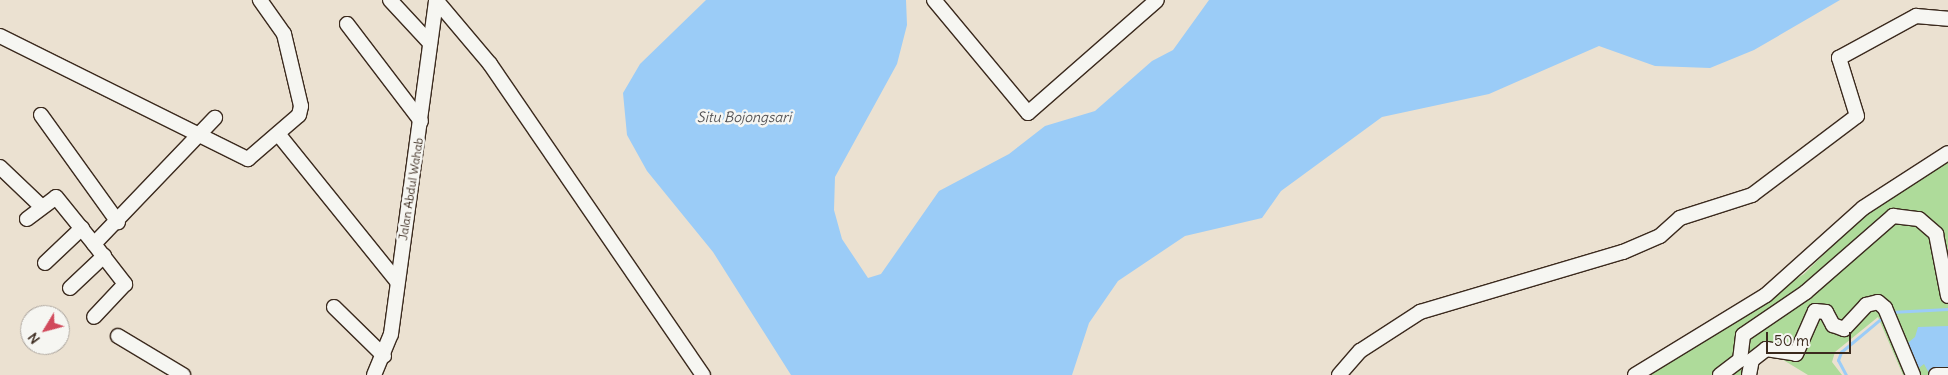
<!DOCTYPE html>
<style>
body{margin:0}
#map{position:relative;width:1948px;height:375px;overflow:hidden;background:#ebe1d1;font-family:Delius,sans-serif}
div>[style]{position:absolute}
.green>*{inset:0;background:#aedb9a}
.water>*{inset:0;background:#9bccf7}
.stream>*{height:3px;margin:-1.5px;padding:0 1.5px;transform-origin:1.5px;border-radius:1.5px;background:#9bccf7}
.roads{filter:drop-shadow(1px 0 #3b2a1e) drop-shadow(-1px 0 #3b2a1e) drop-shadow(0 1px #3b2a1e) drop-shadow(0 -1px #3b2a1e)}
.minor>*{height:14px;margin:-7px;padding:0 7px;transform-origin:7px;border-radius:7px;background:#f6f6f2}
span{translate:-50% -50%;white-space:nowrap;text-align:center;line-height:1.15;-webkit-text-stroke:5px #f6f6f2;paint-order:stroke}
.street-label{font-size:12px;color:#3b2a1e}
.water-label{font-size:14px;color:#535254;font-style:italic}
.north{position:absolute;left:20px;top:305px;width:50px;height:50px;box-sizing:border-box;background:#f6f6f2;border:1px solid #aba49d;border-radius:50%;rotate:233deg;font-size:14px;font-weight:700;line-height:20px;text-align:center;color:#3b2a1e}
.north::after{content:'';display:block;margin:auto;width:18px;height:22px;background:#d1495b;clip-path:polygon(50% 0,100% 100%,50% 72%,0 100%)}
.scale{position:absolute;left:1766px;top:332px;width:85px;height:22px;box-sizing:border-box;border:2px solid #3b2a1e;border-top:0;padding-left:6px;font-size:15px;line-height:18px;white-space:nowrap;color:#3b2a1e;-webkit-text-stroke:4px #f6f6f2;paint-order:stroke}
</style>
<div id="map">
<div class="green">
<div style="clip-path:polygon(1948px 158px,1948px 375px,1903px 375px,1878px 317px,1835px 352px,1832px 362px,1842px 375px,1808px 375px,1772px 353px,1758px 359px,1754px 375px,1645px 375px,1804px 274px,1867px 211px)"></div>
</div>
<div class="water">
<div style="clip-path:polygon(706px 0,906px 0,907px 25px,897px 64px,835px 177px,834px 210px,842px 239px,868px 278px,881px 274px,939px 191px,1009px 154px,1045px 126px,1095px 111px,1152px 61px,1173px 50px,1209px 0,1840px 0,1754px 50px,1710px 68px,1655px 66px,1599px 46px,1489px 94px,1382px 117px,1281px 191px,1262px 218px,1185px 236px,1118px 281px,1089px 323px,1072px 375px,791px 375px,713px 252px,647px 171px,627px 135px,623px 93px,640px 64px)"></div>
<div style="clip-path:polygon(1948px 326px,1948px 375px,1930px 375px,1924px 364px,1915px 371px,1904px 346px,1915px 337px,1918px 327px)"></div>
</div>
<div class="stream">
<div style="left:1891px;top:312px;width:57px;rotate:-3deg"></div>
<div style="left:1846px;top:375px;width:17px;rotate:-118deg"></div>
<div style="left:1838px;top:360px;width:9px;rotate:-69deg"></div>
<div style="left:1841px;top:352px;width:56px;rotate:-39.9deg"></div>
</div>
<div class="roads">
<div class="minor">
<div style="left:390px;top:0;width:59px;rotate:47.1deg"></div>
<div style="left:436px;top:0;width:84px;rotate:49.8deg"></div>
<div style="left:490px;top:64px;width:377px;rotate:55.6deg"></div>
<div style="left:934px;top:0;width:147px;rotate:50.2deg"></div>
<div style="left:1028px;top:113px;width:171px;rotate:-41.2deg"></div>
<div style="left:347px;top:24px;width:122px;rotate:52.7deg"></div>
<div style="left:0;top:36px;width:277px;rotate:26.4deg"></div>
<div style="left:248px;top:159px;width:67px;rotate:-40.8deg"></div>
<div style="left:299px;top:115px;width:9px;rotate:-77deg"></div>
<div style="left:301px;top:106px;width:74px;rotate:-103.3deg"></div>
<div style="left:284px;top:34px;width:42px;rotate:-125.2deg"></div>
<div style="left:41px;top:115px;width:132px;rotate:54.3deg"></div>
<div style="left:279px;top:135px;width:188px;rotate:51.1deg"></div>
<div style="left:0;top:167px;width:57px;rotate:43.6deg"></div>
<div style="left:27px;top:219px;width:36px;rotate:-37deg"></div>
<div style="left:56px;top:197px;width:60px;rotate:51deg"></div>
<div style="left:94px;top:244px;width:175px;rotate:-46.2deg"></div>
<div style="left:94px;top:244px;width:51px;rotate:52.2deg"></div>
<div style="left:125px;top:284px;width:45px;rotate:133.2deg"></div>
<div style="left:45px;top:263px;width:51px;rotate:-43.4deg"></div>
<div style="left:70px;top:288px;width:47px;rotate:-43.3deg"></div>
<div style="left:334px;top:307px;width:70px;rotate:44.4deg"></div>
<div style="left:118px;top:336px;width:76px;rotate:31deg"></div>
<div style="left:374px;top:375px;width:44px;rotate:-67.5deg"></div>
<div style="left:391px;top:334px;width:337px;rotate:-82.3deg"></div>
<div style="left:1339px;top:375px;width:32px;rotate:-49deg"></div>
<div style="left:1360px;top:351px;width:72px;rotate:-33deg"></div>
<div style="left:1420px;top:312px;width:212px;rotate:-16.5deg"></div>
<div style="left:1623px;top:252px;width:40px;rotate:-23.4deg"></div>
<div style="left:1660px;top:236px;width:27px;rotate:-42deg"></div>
<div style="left:1680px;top:218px;width:76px;rotate:-17.7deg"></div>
<div style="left:1752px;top:195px;width:131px;rotate:-37deg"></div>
<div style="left:1857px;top:116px;width:61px;rotate:-107.2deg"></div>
<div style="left:1839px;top:58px;width:88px;rotate:-28.6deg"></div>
<div style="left:1916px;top:16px;width:32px;rotate:5deg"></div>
<div style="left:1635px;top:375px;width:153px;rotate:-31.4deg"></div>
<div style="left:1766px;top:295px;width:130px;rotate:-41.9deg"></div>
<div style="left:1863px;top:208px;width:101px;rotate:-32.9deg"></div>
<div style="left:1720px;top:375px;width:25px;rotate:-37deg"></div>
<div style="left:1740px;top:360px;width:25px;rotate:-83deg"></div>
<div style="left:1743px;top:335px;width:76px;rotate:-34.3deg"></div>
<div style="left:1806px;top:292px;width:116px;rotate:-41.1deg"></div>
<div style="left:1893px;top:216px;width:26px;rotate:7deg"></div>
<div style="left:1919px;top:219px;width:23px;rotate:41deg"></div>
<div style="left:1936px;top:234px;width:63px;rotate:79deg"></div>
<div style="left:1749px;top:375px;width:15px;rotate:-79deg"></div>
<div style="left:1752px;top:360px;width:18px;rotate:-38deg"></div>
<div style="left:1766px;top:349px;width:30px;rotate:9deg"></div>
<div style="left:1796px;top:354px;width:47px;rotate:-66.2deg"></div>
<div style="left:1815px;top:311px;width:11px;rotate:5deg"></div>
<div style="left:1826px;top:312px;width:15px;rotate:62deg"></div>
<div style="left:1833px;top:325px;width:12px;rotate:20deg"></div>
<div style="left:1844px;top:329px;width:33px;rotate:-47deg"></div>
<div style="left:1866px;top:305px;width:12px;rotate:-14deg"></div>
<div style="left:1878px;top:302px;width:9px;rotate:41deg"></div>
<div style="left:1885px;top:308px;width:73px;rotate:67.3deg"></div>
<div style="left:1936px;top:375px;width:12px"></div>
</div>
</div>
<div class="street-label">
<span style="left:411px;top:189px;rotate:-81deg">Jalan Abdul Wahab</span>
</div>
<div class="water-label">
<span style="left:744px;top:117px">Situ Bojongsari</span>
</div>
<div class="north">N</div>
<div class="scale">50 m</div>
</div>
